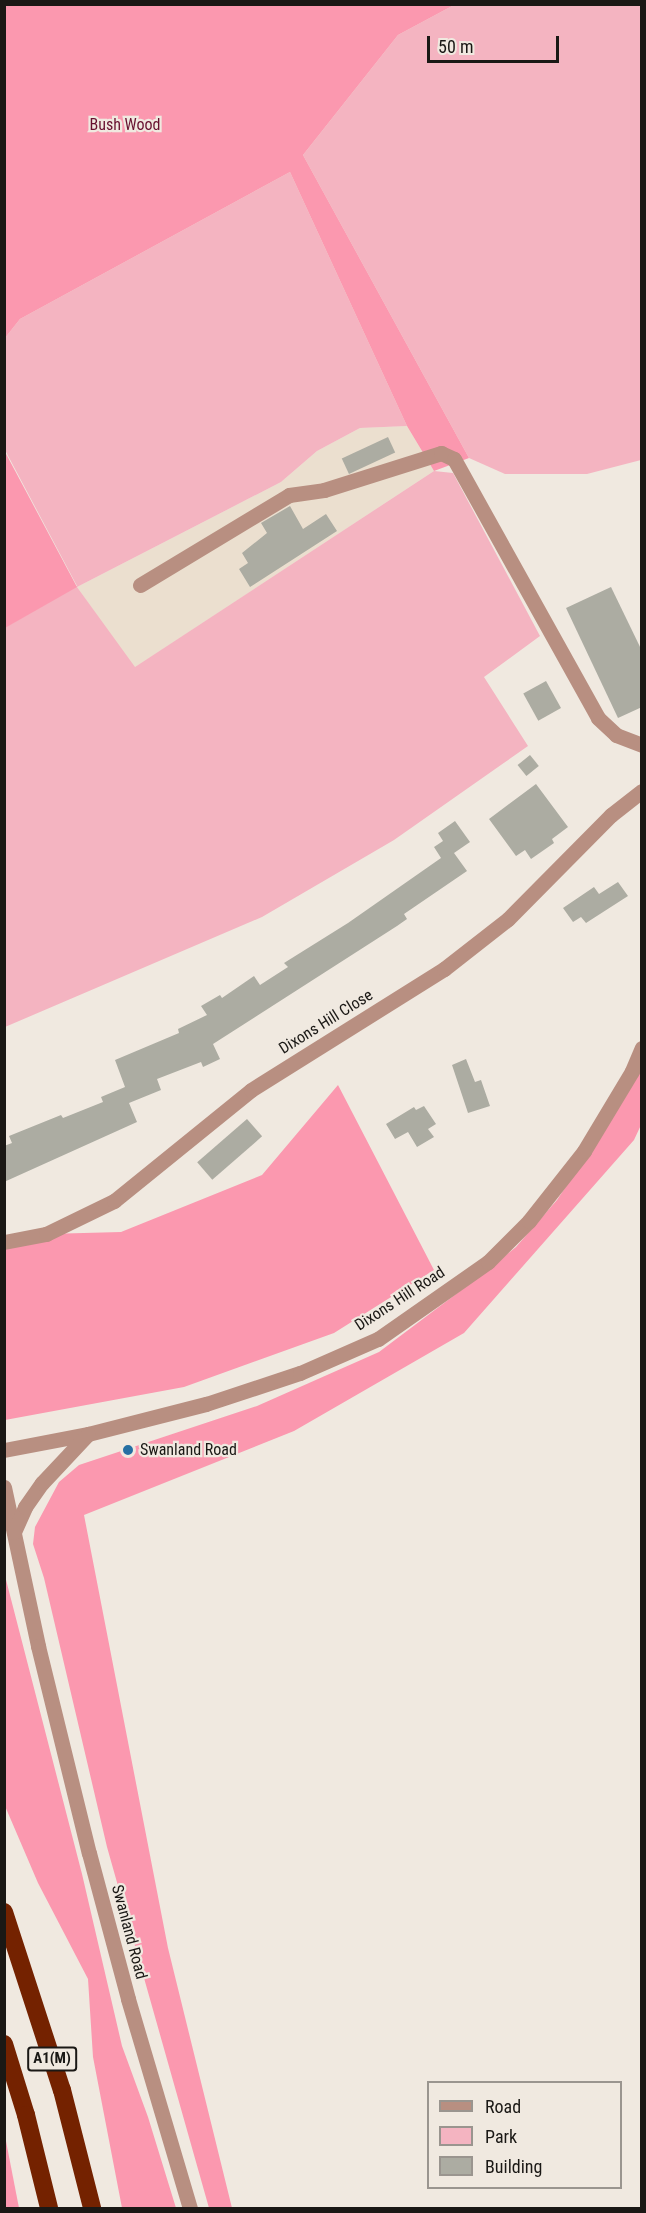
<!DOCTYPE html>
<style>
body{margin:0}
#map{position:relative;width:646px;height:2213px;overflow:hidden;background:#f0e9e0;font-family:"Roboto Condensed",sans-serif}
div>[style]{position:absolute}
.built>*{inset:0;background:#ebdfcf}
.green>*{inset:0;background:#f4b4c1}
.forest>*{inset:0;background:#fb98af}
.building>*{inset:0;background:#acaca2;transform-origin:0 0}
.minor>*{height:15px;margin:-7.5px;padding:0 7.5px;transform-origin:7.5px;border-radius:7.5px;background:#b88f81}
.highway>*{height:18px;margin:-9px;padding:0 9px;transform-origin:9px;border-radius:9px;background:#742200}
.dots>*{width:16px;height:16px;translate:-50% -50%;box-sizing:border-box;border:3px solid #f0e9e0;border-radius:50%}
span{translate:-50% -50%;white-space:nowrap;text-align:center;line-height:1.15;-webkit-text-stroke:4.5px #f0e9e0;paint-order:stroke}
.shield-label span{padding:2px 4px;background:#f0e9e0;border:2px solid;border-radius:4px;-webkit-text-stroke-width:0}
.shield-label{font-size:15px;color:#1a1815;font-weight:700}
.park-label{font-size:16px;color:#681130}
.street-label{font-size:16px;color:#1a1815}
.poi-label{font-size:16px;color:#1a1815}
.left{translate:0 -50%;text-align:left}
.frame{position:absolute;inset:0;border:6px solid #1a1815;pointer-events:none}
.legend{position:absolute;left:427px;top:2081px;width:195px;height:108px;box-sizing:border-box;background:#f0e9e0;border:2px solid #9a958f;margin:0;padding:8px 10px;list-style:none;font-size:18px;color:#1a1815}
.legend li{display:flex;align-items:center;gap:12px;height:30px}
.legend b{width:30px;border:2px solid #9a958f}
.scale{position:absolute;left:427px;top:36px;width:132px;height:27px;box-sizing:border-box;border:3px solid #1a1815;border-top:0;padding-left:8px;font-size:18px;line-height:21px;white-space:nowrap;color:#1a1815;-webkit-text-stroke:4px #f0e9e0;paint-order:stroke}
</style>
<div id="map">
<div class="built">
<div style="clip-path:polygon(407px 426px,434px 471px,134px 668px,77px 587px,281px 482px,317px 451px,360px 428px)"></div>
</div>
<div class="green">
<div style="clip-path:polygon(454px 5px,641px 5px,641px 460px,587px 474px,505px 474px,469px 458px,303px 155px,398px 35px)"></div>
<div style="clip-path:polygon(290px 172px,407px 426px,360px 428px,317px 451px,281px 482px,77px 587px,135px 667px,434px 471px,453px 473px,540px 636px,484px 677px,528px 746px,394px 840px,262px 917px,5px 1027px,4px 628px,77px 586px,5px 450px,5px 338px,20px 319px)"></div>
</div>
<div class="forest">
<div style="clip-path:polygon(5px 5px,454px 5px,398px 35px,303px 155px,469px 458px,434px 471px,407px 426px,290px 172px,20px 319px,5px 338px)"></div>
<div style="clip-path:polygon(4px 450px,77px 587px,5px 628px,4px 628px)"></div>
<div style="clip-path:polygon(641px 1062px,641px 1125px,634px 1140px,464px 1333px,294px 1431px,84px 1515px,168px 1948px,232px 2208px,209px 2208px,107px 1847px,44px 1578px,33px 1544px,35px 1527px,59px 1482px,79px 1465px,257px 1406px,379px 1352px,476px 1279px,516px 1247px,557px 1200px,626px 1096px)"></div>
<div style="clip-path:polygon(338px 1085px,434px 1270px,334px 1333px,184px 1387px,5px 1420px,4px 1244px,46px 1234px,121px 1232px,262px 1175px)"></div>
<div style="clip-path:polygon(4px 1572px,82px 1874px,122px 2046px,148px 2117px,176px 2208px,122px 2208px,93px 2057px,88px 1979px,38px 1883px,5px 1806px)"></div>
<div style="clip-path:polygon(4px 2136px,5px 2136px,19px 2208px,6px 2208px,5px 2203px)"></div>
</div>
<div class="building">
<div style="left:388px;top:437px;width:17px;height:51px;rotate:65deg"></div>
<div style="clip-path:polygon(290px 506px,303px 529px,326px 514px,337px 531px,250px 587px,239px 569px,248px 563px,242px 553px,267px 533px,261px 523px)"></div>
<div style="clip-path:polygon(611px 587px,642px 651px,642px 707px,618px 718px,566px 608px)"></div>
<div style="left:546px;top:681px;width:31px;height:26px;rotate:61deg"></div>
<div style="left:530px;top:755px;width:14px;height:16px;rotate:51deg"></div>
<div style="clip-path:polygon(536px 784px,568px 827px,552px 839px,554px 843px,531px 859px,525px 850px,516px 856px,489px 819px)"></div>
<div style="clip-path:polygon(455px 821px,470px 842px,454px 853px,467px 871px,404px 914px,407px 919px,397px 926px,213px 1044px,220px 1059px,203px 1067px,201px 1062px,157px 1079px,161px 1090px,129px 1103px,137px 1122px,4px 1182px,4px 1146px,12px 1143px,9px 1136px,61px 1115px,63px 1118px,103px 1102px,101px 1097px,125px 1087px,115px 1060px,179px 1033px,178px 1029px,207px 1015px,201px 1006px,220px 995px,222px 998px,254px 976px,260px 985px,288px 967px,284px 963px,348px 923px,441px 858px,434px 847px,443px 841px,438px 833px)"></div>
<div style="clip-path:polygon(618px 882px,628px 896px,586px 923px,581px 917px,573px 922px,563px 908px,594px 887px,599px 894px)"></div>
<div style="clip-path:polygon(466px 1059px,475px 1082px,481px 1080px,490px 1106px,468px 1113px,452px 1065px)"></div>
<div style="clip-path:polygon(424px 1106px,436px 1124px,428px 1129px,434px 1137px,417px 1147px,408px 1132px,395px 1139px,386px 1124px,414px 1107px,416px 1110px)"></div>
<div style="left:247px;top:1119px;width:23px;height:66px;rotate:49deg"></div>
</div>
<div class="minor">
<div style="left:140px;top:585px;width:174px;rotate:-31.1deg"></div>
<div style="left:289px;top:495px;width:35px;rotate:-8deg"></div>
<div style="left:324px;top:490px;width:123px;rotate:-17.5deg"></div>
<div style="left:441px;top:453px;width:14px;rotate:25deg"></div>
<div style="left:454px;top:459px;width:296px;rotate:60.9deg"></div>
<div style="left:598px;top:718px;width:25px;rotate:43deg"></div>
<div style="left:616px;top:735px;width:28px;rotate:21deg"></div>
<div style="left:4px;top:1242px;width:43px;rotate:-10.8deg"></div>
<div style="left:46px;top:1234px;width:76px;rotate:-25.9deg"></div>
<div style="left:114px;top:1201px;width:176px;rotate:-39deg"></div>
<div style="left:251px;top:1090px;width:228px;rotate:-32.1deg"></div>
<div style="left:444px;top:969px;width:81px;rotate:-38deg"></div>
<div style="left:508px;top:919px;width:146px;rotate:-45.3deg"></div>
<div style="left:611px;top:815px;width:39px;rotate:-38deg"></div>
<div style="left:4px;top:1450px;width:86px;rotate:-10.8deg"></div>
<div style="left:88px;top:1434px;width:122px;rotate:-14.3deg"></div>
<div style="left:206px;top:1404px;width:99px;rotate:-18.3deg"></div>
<div style="left:300px;top:1373px;width:85px;rotate:-23.6deg"></div>
<div style="left:378px;top:1339px;width:134px;rotate:-35deg"></div>
<div style="left:488px;top:1262px;width:58px;rotate:-45deg"></div>
<div style="left:529px;top:1221px;width:89px;rotate:-51.8deg"></div>
<div style="left:584px;top:1151px;width:93px;rotate:-59deg"></div>
<div style="left:632px;top:1071px;width:25px;rotate:-67deg"></div>
<div style="left:4px;top:1487px;width:163px;rotate:77.9deg"></div>
<div style="left:38px;top:1646px;width:213px;rotate:76.2deg"></div>
<div style="left:89px;top:1853px;width:151px;rotate:75deg"></div>
<div style="left:128px;top:1999px;width:218px;rotate:73.5deg"></div>
<div style="left:14px;top:1532px;width:27px;rotate:-66deg"></div>
<div style="left:25px;top:1507px;width:29px;rotate:-55deg"></div>
<div style="left:42px;top:1483px;width:67px;rotate:-46.8deg"></div>
</div>
<div class="highway">
<div style="left:4px;top:1912px;width:187px;rotate:72deg"></div>
<div style="left:62px;top:2090px;width:122px;rotate:75.7deg"></div>
<div style="left:4px;top:2044px;width:74px;rotate:72.8deg"></div>
<div style="left:26px;top:2115px;width:96px;rotate:76.1deg"></div>
</div>
<div class="dots">
<div style="left:128px;top:1450px;background:#256fa3"></div>
</div>
<div class="shield-label">
<span style="left:52px;top:2059px">A1(M)</span>
</div>
<div class="park-label">
<span style="left:125px;top:125px">Bush Wood</span>
</div>
<div class="street-label">
<span style="left:326px;top:1022px;rotate:-32deg">Dixons Hill Close</span>
<span style="left:400px;top:1299px;rotate:-33deg">Dixons Hill Road</span>
<span style="left:129px;top:1932px;rotate:75deg">Swanland Road</span>
</div>
<div class="poi-label">
<span class="left" style="left:140px;top:1450px">Swanland Road</span>
</div>
<div class="frame"></div>
<ul class="legend">
<li><b style="height:8px;background:#b88f81"></b>Road</li>
<li><b style="height:16px;background:#f4b4c1"></b>Park</li>
<li><b style="height:16px;background:#acaca2"></b>Building</li>
</ul>
<div class="scale">50 m</div>
</div>
